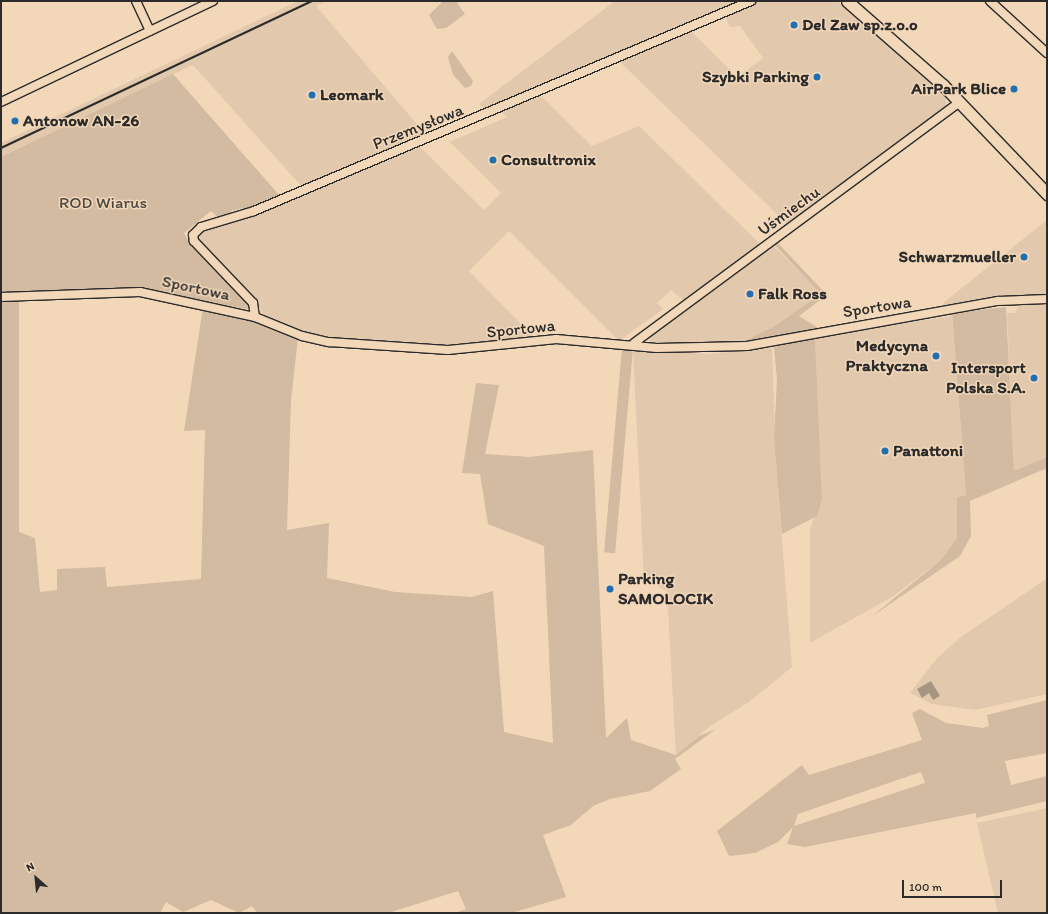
<!DOCTYPE html>
<meta charset="utf-8">
<style>
body{margin:0}
#map{position:relative;width:1048px;height:914px;overflow:hidden;background:#f3d7b9;font-family:Itim,sans-serif}
div>[style]{position:absolute}
.built>*{inset:0;background:#e2c9ad}
.green>*{inset:0;background:#d2bba1;transform-origin:0 0}
.water>*{inset:0;background:#a69582}
.roads{filter:drop-shadow(1px 0 #2b2b2b) drop-shadow(-1px 0 #2b2b2b) drop-shadow(0 1px #2b2b2b) drop-shadow(0 -1px #2b2b2b)}
.street>*{height:8px;margin:-4px;padding:0 4px;transform-origin:4px;border-radius:4px;background:#f3d7b9}
.secondary>*{height:11px;margin:-5.5px;padding:0 5.5px;transform-origin:5.5px;border-radius:5.5px;background:#f3d7b9}
.rail>*{height:2px;margin:-1px;padding:0 1px;transform-origin:1px;border-radius:1px;background:#2b2b2b}
.dots>*{width:11px;height:11px;translate:-50% -50%;box-sizing:border-box;border:2px solid #f3d7b9;border-radius:50%}
span{translate:-50% -50%;white-space:nowrap;text-align:center;line-height:1.15;-webkit-text-stroke:3px #f3d7b9;paint-order:stroke}
.poi-label{font-size:17px;color:#2b2b2b;font-weight:700}
.left{translate:0 -50%;text-align:left}
.right{translate:-100% -50%;text-align:right}
.street-label{font-size:17px;color:#2b2b2b}
.park-label{font-size:17px;color:#4c4843}
.frame{position:absolute;inset:0;border:2px solid #2b2b2b;pointer-events:none}
.north{position:absolute;left:16px;top:858px;width:40px;height:40px;-webkit-text-stroke:3px #f3d7b9;paint-order:stroke;rotate:333deg;font-size:11px;font-weight:700;line-height:16px;text-align:center;color:#2b2b2b}
.north::after{content:'';display:block;margin:auto;width:14px;height:18px;background:#2b2b2b;clip-path:polygon(50% 0,100% 100%,50% 72%,0 100%)}
.scale{position:absolute;left:902px;top:880px;width:100px;height:18px;box-sizing:border-box;border:2px solid #2b2b2b;border-top:0;padding-left:5px;font-size:12px;line-height:14px;white-space:nowrap;color:#2b2b2b;-webkit-text-stroke:3px #f3d7b9;paint-order:stroke}
</style>
<div id="map">
<div class="built">
<div style="clip-path:polygon(298px 1px,325px 1px,316px 6px,427px 136px,303px 188px,193px 65px,1px 157px,1px 143px)"></div>
<div style="clip-path:polygon(615px 1px,738px 1px,486px 110px,479px 104px)"></div>
<div style="clip-path:polygon(759px 1px,837px 1px,944px 94px,946px 101px,945px 111px,788px 225px,620px 62px,690px 30px,737px 77px,763px 58px,740px 26px,730px 27px,725px 15px)"></div>
<div style="clip-path:polygon(541px 96px,592px 146px,639px 126px,761px 245px,685px 302px,671px 290px,657px 303px,663px 309px,619px 341px,509px 231px,469px 271px,536px 339px,403px 347px,340px 342px,302px 334px,268px 319px,196px 238px,199px 233px,420px 147px,484px 210px,501px 193px,450px 142px,507px 117px,502px 112px)"></div>
<div style="clip-path:polygon(1047px 220px,1047px 294px,945px 307px,943px 303px)"></div>
<div style="clip-path:polygon(773px 245px,822px 294px,773px 327px,737px 344px,652px 343px,647px 336px)"></div>
<div style="clip-path:polygon(1047px 304px,1047px 457px,1014px 472px,1007px 313px,1015px 313px,1019px 305px)"></div>
<div style="clip-path:polygon(952px 316px,966px 495px,957px 497px,957px 538px,940px 561px,892px 597px,810px 643px,810px 528px,822px 499px,815px 336px)"></div>
<div style="clip-path:polygon(772px 348px,776px 461px,792px 667px,749px 702px,710px 726px,676px 755px,667px 591px,644px 579px,633px 349px,707px 354px)"></div>
<div style="clip-path:polygon(1047px 578px,1047px 694px,975px 710px,932px 704px,910px 693px,937px 658px,961px 637px)"></div>
<div style="clip-path:polygon(1047px 808px,1047px 913px,998px 913px,977px 823px)"></div>
</div>
<div class="green">
<div style="clip-path:polygon(443px 1px,460px 1px,457px 3px,465px 14px,446px 28px,437px 29px,429px 15px)"></div>
<div style="clip-path:polygon(452px 51px,473px 81px,471px 86px,465px 88px,453px 75px,448px 57px)"></div>
<div style="clip-path:polygon(173px 74px,280px 196px,244px 211px,242px 208px,231px 211px,231px 215px,219px 218px,211px 211px,184px 233px,189px 242px,248px 300px,248px 309px,129px 289px,1px 293px,1px 157px)"></div>
<div style="clip-path:polygon(777px 242px,827px 295px,799px 316px,818px 328px,737px 344px,773px 327px,821px 294px,774px 244px)"></div>
<div style="clip-path:polygon(19px 298px,19px 532px,35px 538px,40px 592px,57px 590px,57px 569px,105px 567px,107px 587px,201px 579px,205px 430px,184px 431px,203px 307px,250px 319px,298px 338px,291px 400px,287px 530px,329px 523px,327px 578px,395px 592px,472px 597px,493px 591px,504px 732px,553px 743px,544px 546px,488px 524px,480px 474px,462px 473px,476px 383px,499px 385px,485px 454px,529px 457px,593px 450px,606px 738px,627px 718px,631px 740px,676px 755px,699px 736px,716px 729px,675px 759px,681px 769px,650px 791px,610px 799px,593px 806px,571px 825px,543px 835px,566px 897px,511px 913px,454px 913px,466px 909px,458px 891px,388px 913px,257px 913px,252px 906px,239px 913px,211px 900px,183px 912px,166px 902px,160px 913px,1px 913px,1px 299px)"></div>
<div style="clip-path:polygon(1006px 307px,1014px 471px,1047px 457px,1047px 468px,970px 501px,971px 536px,960px 556px,871px 617px,940px 561px,957px 538px,957px 497px,966px 495px,952px 313px)"></div>
<div style="clip-path:polygon(815px 336px,822px 499px,817px 516px,782px 534px,774px 438px,777px 380px,774px 347px)"></div>
<div style="left:622px;top:348px;width:11px;height:205px;rotate:5deg"></div>
<div style="clip-path:polygon(evenodd,1047px 700px,1047px 753px,1005px 761px,1011px 785px,1047px 776px,1047px 801px,976px 818px,976px 813px,805px 847px,787px 844px,793px 827px,778px 842px,755px 853px,729px 856px,717px 831px,802px 765px,809px 775px,922px 740px,912px 713px,920px 709px,946px 723px,983px 728px,989px 726px,987px 715px,1047px 700px,921px 772px,925px 783px,794px 826px,798px 814px,921px 772px)"></div>
</div>
<div class="water">
<div style="clip-path:polygon(931px 681px,940px 696px,933px 700px,929px 693px,922px 698px,917px 689px)"></div>
</div>
<div class="roads">
<div class="street">
<div style="left:136px;top:1px;width:33px;rotate:65deg"></div>
<div style="left:990px;top:1px;width:77px;rotate:42.4deg"></div>
<div style="left:1px;top:102px;width:235px;rotate:-25.5deg"></div>
<div style="left:1px;top:297px;width:139px;rotate:-2.1deg"></div>
<div style="left:140px;top:292px;width:118px;rotate:12.3deg"></div>
<div style="left:255px;top:317px;width:51px;rotate:22deg"></div>
<div style="left:302px;top:336px;width:28px;rotate:13deg"></div>
<div style="left:329px;top:342px;width:119px;rotate:3.8deg"></div>
<div style="left:448px;top:350px;width:109px;rotate:-5.8deg"></div>
<div style="left:556px;top:339px;width:101px;rotate:5.1deg"></div>
<div style="left:657px;top:348px;width:90px;rotate:-1.3deg"></div>
<div style="left:747px;top:346px;width:255px;rotate:-10.2deg"></div>
<div style="left:998px;top:301px;width:49px;rotate:-2.3deg"></div>
<div style="left:255px;top:317px;width:14px;rotate:-98deg"></div>
<div style="left:253px;top:303px;width:86px;rotate:-133.6deg"></div>
<div style="left:194px;top:241px;width:6px;rotate:-99deg"></div>
<div style="left:193px;top:235px;width:11px;rotate:-45deg"></div>
<div style="left:201px;top:227px;width:55px;rotate:-16.8deg"></div>
<div style="left:254px;top:211px;width:540px;rotate:-22.91deg"></div>
<div style="left:634px;top:343px;width:405px;rotate:-36.5deg"></div>
</div>
<div class="secondary">
<div style="left:847px;top:1px;width:128px;rotate:41.2deg"></div>
<div style="left:943px;top:85px;width:151px;rotate:46.3deg"></div>
</div>
</div>
<div class="rail">
<div style="left:1px;top:148px;width:344px;rotate:-25.3deg"></div>
</div>
<div class="dots">
<div style="left:794px;top:25px;background:#1f6fb2"></div>
<div style="left:817px;top:77px;background:#1f6fb2"></div>
<div style="left:1014px;top:89px;background:#1f6fb2"></div>
<div style="left:312px;top:95px;background:#1f6fb2"></div>
<div style="left:15px;top:121px;background:#1f6fb2"></div>
<div style="left:493px;top:160px;background:#1f6fb2"></div>
<div style="left:1024px;top:257px;background:#1f6fb2"></div>
<div style="left:750px;top:294px;background:#1f6fb2"></div>
<div style="left:936px;top:356px;background:#1f6fb2"></div>
<div style="left:1034px;top:378px;background:#1f6fb2"></div>
<div style="left:885px;top:451px;background:#1f6fb2"></div>
<div style="left:610px;top:589px;background:#1f6fb2"></div>
</div>
<div class="poi-label">
<span class="left" style="left:802px;top:25px">Del Zaw sp.z.o.o</span>
<span class="right" style="left:809px;top:77px">Szybki Parking</span>
<span class="right" style="left:1006px;top:89px">AirPark Blice</span>
<span class="left" style="left:320px;top:95px">Leomark</span>
<span class="left" style="left:23px;top:121px">Antonow AN-26</span>
<span class="left" style="left:501px;top:160px">Consultronix</span>
<span class="right" style="left:1016px;top:257px">Schwarzmueller</span>
<span class="left" style="left:758px;top:294px">Falk Ross</span>
<span class="right" style="left:928px;top:356px">Medycyna<br>Praktyczna</span>
<span class="right" style="left:1026px;top:378px">Intersport<br>Polska S.A.</span>
<span class="left" style="left:893px;top:451px">Panattoni</span>
<span class="left" style="left:618px;top:589px">Parking<br>SAMOLOCIK</span>
</div>
<div class="street-label">
<span style="left:418px;top:127px;rotate:-22deg">Przemysłowa</span>
<span style="left:789px;top:211px;rotate:-36deg">Uśmiechu</span>
<span style="left:196px;top:288px;rotate:12deg">Sportowa</span>
<span style="left:877px;top:307px;rotate:-9deg">Sportowa</span>
<span style="left:521px;top:329px;rotate:-6deg">Sportowa</span>
</div>
<div class="park-label">
<span style="left:103px;top:203px">ROD Wiarus</span>
</div>
<div class="frame"></div>
<div class="north">N</div>
<div class="scale">100 m</div>
</div>
